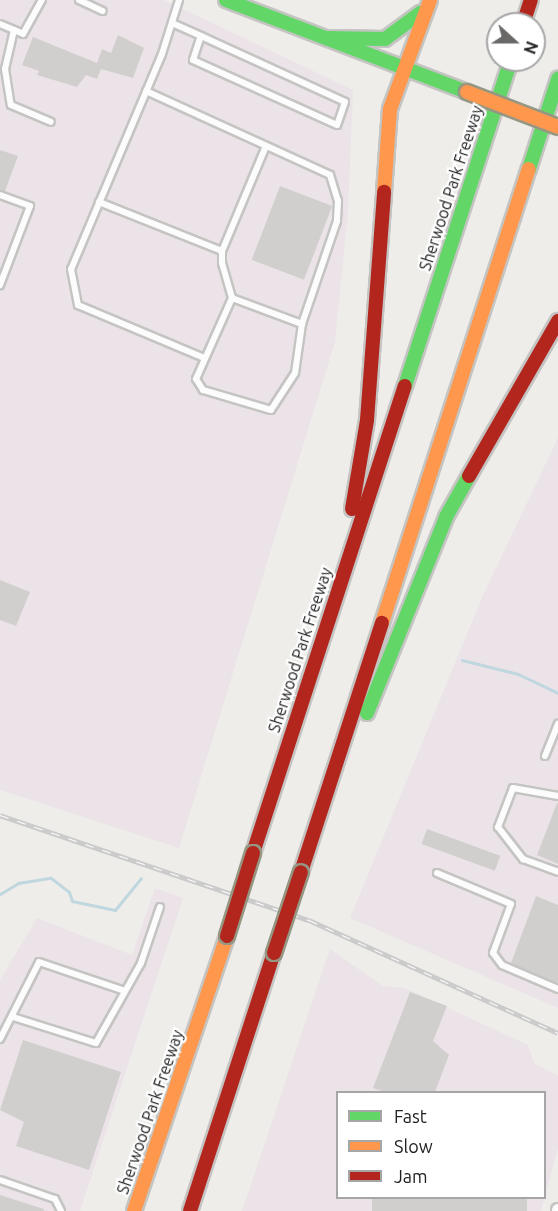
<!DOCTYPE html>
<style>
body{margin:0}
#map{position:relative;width:558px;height:1211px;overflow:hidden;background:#eeedea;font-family:Ubuntu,sans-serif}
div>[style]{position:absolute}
.industrial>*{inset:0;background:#ebe3e8}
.stream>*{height:3px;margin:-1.5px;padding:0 1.5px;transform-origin:1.5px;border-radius:1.5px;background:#c0d7df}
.building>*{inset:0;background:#d1cfcd;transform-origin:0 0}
.roads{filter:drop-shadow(2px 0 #c4c4c2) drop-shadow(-2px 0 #c4c4c2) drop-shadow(0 2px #c4c4c2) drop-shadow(0 -2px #c4c4c2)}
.lane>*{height:6px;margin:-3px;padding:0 3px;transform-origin:3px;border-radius:3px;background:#fcfcfc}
.street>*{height:12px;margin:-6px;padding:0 6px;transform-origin:6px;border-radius:6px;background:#fcfcfc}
.fast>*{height:14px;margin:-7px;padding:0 7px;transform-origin:7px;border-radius:7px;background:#63d668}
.slow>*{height:14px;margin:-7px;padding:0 7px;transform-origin:7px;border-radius:7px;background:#ff974d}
.jam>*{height:14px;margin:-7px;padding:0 7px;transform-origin:7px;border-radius:7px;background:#b3261e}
.rail>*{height:5px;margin-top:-2.5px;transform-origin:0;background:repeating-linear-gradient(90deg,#fff 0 9px,#cbcbcb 0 18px);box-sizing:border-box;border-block:2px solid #cbcbcb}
.bridges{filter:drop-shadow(2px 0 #959783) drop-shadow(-2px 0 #959783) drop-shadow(0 2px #959783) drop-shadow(0 -2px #959783)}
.slow-bridge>*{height:14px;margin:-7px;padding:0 7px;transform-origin:7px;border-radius:7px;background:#ff974d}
.jam-bridge>*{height:14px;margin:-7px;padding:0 7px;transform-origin:7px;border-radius:7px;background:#b3261e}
span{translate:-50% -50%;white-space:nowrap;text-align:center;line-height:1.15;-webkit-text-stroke:4.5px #fff;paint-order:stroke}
.street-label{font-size:16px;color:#212121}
.legend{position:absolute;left:336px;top:1091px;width:210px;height:108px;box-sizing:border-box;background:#fff;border:2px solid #a6a6a6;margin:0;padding:8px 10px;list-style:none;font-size:18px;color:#212121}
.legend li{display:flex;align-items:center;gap:12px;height:30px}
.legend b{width:30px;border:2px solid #a6a6a6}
.north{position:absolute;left:486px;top:12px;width:60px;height:60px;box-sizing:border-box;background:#fff;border:2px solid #a6a6a6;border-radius:50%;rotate:111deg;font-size:16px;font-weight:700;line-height:24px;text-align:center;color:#212121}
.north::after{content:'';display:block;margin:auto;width:21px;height:27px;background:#696867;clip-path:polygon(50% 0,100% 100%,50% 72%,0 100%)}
</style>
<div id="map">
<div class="industrial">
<div style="clip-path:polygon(0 0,164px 0,353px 90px,348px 212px,335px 342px,179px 848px,0 790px)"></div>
<div style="clip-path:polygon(558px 438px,558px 1008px,350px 918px,483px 595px)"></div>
<div style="clip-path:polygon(155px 888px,183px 898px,80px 1211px,0 1211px,0 980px,37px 918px,132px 955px)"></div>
<div style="clip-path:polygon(evenodd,330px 949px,383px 986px,405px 988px,528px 1045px,534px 1063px,558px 1076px,558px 1148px,541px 1211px,242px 1211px,330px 949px,338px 1092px,544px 1092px,544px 1198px,338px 1198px,338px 1092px)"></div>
</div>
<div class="stream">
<div style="left:462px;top:660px;width:58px;rotate:14deg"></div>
<div style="left:518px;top:674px;width:44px;rotate:25.4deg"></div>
<div style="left:0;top:894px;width:21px;rotate:-31deg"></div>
<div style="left:18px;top:883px;width:33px;rotate:-9deg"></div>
<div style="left:51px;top:878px;width:23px;rotate:38deg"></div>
<div style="left:69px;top:892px;width:9px;rotate:72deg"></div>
<div style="left:72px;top:901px;width:44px;rotate:11.8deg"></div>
<div style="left:115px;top:910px;width:41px;rotate:-50.9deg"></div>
</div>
<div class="building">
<div style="clip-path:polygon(118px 35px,144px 48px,133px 78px,101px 69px,97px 79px,86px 75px,77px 87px,37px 75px,39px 71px,22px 65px,33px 37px,97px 63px,102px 49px,111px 53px)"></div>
<div style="clip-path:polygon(0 150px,18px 156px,5px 191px,0 190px)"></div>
<div style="left:280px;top:186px;width:56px;height:79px;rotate:21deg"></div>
<div style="clip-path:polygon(0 580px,30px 592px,16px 626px,0 620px)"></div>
<div style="clip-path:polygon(557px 803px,558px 803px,558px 864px,537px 855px)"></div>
<div style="left:427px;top:829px;width:78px;height:16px;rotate:20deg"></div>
<div style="clip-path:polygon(536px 896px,558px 905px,558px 983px,511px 963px)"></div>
<div style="clip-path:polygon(410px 992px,447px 1006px,433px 1041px,449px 1055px,435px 1092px,385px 1092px,373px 1088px)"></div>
<div style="clip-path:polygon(23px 1040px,121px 1072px,89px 1170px,16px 1146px,24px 1122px,0 1110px)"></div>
<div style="clip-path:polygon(0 1195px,44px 1209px,44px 1211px,0 1211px)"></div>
<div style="left:372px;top:1197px;width:155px;height:15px"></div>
</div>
<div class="roads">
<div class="lane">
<div style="left:79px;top:0;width:26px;rotate:25deg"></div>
<div style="left:179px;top:0;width:57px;rotate:107.5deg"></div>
<div style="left:162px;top:54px;width:233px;rotate:112.9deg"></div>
<div style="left:71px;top:269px;width:37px;rotate:79deg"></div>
<div style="left:78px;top:305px;width:137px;rotate:22.8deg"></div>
<div style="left:172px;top:23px;width:32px;rotate:24deg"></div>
<div style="left:201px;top:36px;width:158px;rotate:24.6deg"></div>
<div style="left:345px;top:102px;width:24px;rotate:109deg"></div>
<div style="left:337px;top:125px;width:158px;rotate:-155.7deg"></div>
<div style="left:193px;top:60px;width:25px;rotate:-72deg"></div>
<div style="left:0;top:24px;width:25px;rotate:23deg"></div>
<div style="left:23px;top:34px;width:39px;rotate:-61deg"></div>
<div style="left:14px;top:30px;width:40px;rotate:103deg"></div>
<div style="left:5px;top:69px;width:36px;rotate:81deg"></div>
<div style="left:11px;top:105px;width:43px;rotate:23deg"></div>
<div style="left:146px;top:91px;width:202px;rotate:24.5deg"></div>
<div style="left:330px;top:175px;width:27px;rotate:73deg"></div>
<div style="left:338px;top:201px;width:20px;rotate:93deg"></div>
<div style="left:337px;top:221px;width:109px;rotate:108.8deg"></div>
<div style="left:302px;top:324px;width:49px;rotate:98.1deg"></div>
<div style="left:295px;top:373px;width:44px;rotate:123deg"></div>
<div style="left:271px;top:410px;width:71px;rotate:-163.6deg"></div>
<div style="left:203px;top:390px;width:13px;rotate:-122deg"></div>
<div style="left:196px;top:379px;width:89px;rotate:-66deg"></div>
<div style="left:266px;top:146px;width:114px;rotate:112.7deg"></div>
<div style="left:222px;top:251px;width:12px;rotate:90deg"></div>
<div style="left:222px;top:263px;width:36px;rotate:74deg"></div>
<div style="left:232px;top:298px;width:75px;rotate:20.4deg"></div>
<div style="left:0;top:195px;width:32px;rotate:20deg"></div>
<div style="left:30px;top:206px;width:85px;rotate:110.8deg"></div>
<div style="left:99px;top:202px;width:132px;rotate:21.7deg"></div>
<div style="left:545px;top:756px;width:35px;rotate:-68deg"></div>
<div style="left:558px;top:796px;width:46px;rotate:-169.9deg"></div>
<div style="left:513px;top:788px;width:42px;rotate:111deg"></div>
<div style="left:498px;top:827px;width:41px;rotate:52deg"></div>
<div style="left:523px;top:859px;width:37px;rotate:20deg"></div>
<div style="left:437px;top:873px;width:80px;rotate:22.7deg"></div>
<div style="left:511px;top:904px;width:52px;rotate:110.2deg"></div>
<div style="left:493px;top:953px;width:15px;rotate:53deg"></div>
<div style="left:502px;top:965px;width:61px;rotate:23.2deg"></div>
<div style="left:13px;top:1017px;width:87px;rotate:17.4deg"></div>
<div style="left:96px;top:1043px;width:92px;rotate:-60.6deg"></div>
<div style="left:141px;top:963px;width:59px;rotate:-71.3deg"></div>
<div style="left:0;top:1039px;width:86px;rotate:-63.1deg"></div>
<div style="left:39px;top:962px;width:88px;rotate:18.6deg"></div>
<div style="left:0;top:1180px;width:58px;rotate:19.1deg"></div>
<div style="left:55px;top:1199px;width:13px;rotate:63deg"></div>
</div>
<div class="street">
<div style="left:558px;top:1211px;width:1px;rotate:-90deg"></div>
</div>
<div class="fast">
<div style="left:226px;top:0;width:258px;rotate:20.9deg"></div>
<div style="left:328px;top:38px;width:57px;rotate:1deg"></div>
<div style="left:385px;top:39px;width:44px;rotate:-36.6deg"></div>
<div style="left:529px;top:169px;width:95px;rotate:-72.1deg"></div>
<div style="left:405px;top:386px;width:343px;rotate:-72deg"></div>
<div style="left:367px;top:713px;width:211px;rotate:-68deg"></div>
<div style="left:446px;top:517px;width:47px;rotate:-60.7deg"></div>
</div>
<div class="slow">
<div style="left:384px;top:192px;width:83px;rotate:-85.9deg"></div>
<div style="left:390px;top:109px;width:116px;rotate:-69.8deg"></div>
<div style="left:382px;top:623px;width:477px;rotate:-72.1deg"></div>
<div style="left:134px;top:1211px;width:290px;rotate:-71.3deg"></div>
</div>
<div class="jam">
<div style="left:523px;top:24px;width:25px;rotate:-72deg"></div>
<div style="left:469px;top:476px;width:179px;rotate:-60.1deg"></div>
<div style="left:352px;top:509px;width:90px;rotate:-80.4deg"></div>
<div style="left:367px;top:420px;width:229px;rotate:-85.7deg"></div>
<div style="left:253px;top:853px;width:491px;rotate:-72deg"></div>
<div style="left:301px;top:872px;width:262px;rotate:-72deg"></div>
<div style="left:190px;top:1211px;width:271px;rotate:-72deg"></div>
</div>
</div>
<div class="rail">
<div style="left:0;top:815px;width:326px;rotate:18.8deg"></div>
<div style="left:309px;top:920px;width:273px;rotate:24.4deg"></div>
</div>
<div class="bridges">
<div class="slow-bridge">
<div style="left:467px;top:92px;width:97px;rotate:21deg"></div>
</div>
<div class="jam-bridge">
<div style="left:227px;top:936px;width:87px;rotate:-72.6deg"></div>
<div style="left:274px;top:953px;width:85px;rotate:-71.6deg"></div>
</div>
</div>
<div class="street-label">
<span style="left:451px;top:188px;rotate:-72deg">Sherwood Park Freeway</span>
<span style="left:300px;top:650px;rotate:-72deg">Sherwood Park Freeway</span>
<span style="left:150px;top:1112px;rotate:-71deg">Sherwood Park Freeway</span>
</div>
<ul class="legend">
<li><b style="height:8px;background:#63d668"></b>Fast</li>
<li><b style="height:8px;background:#ff974d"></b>Slow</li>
<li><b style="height:8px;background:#b3261e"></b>Jam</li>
</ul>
<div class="north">N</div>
</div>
